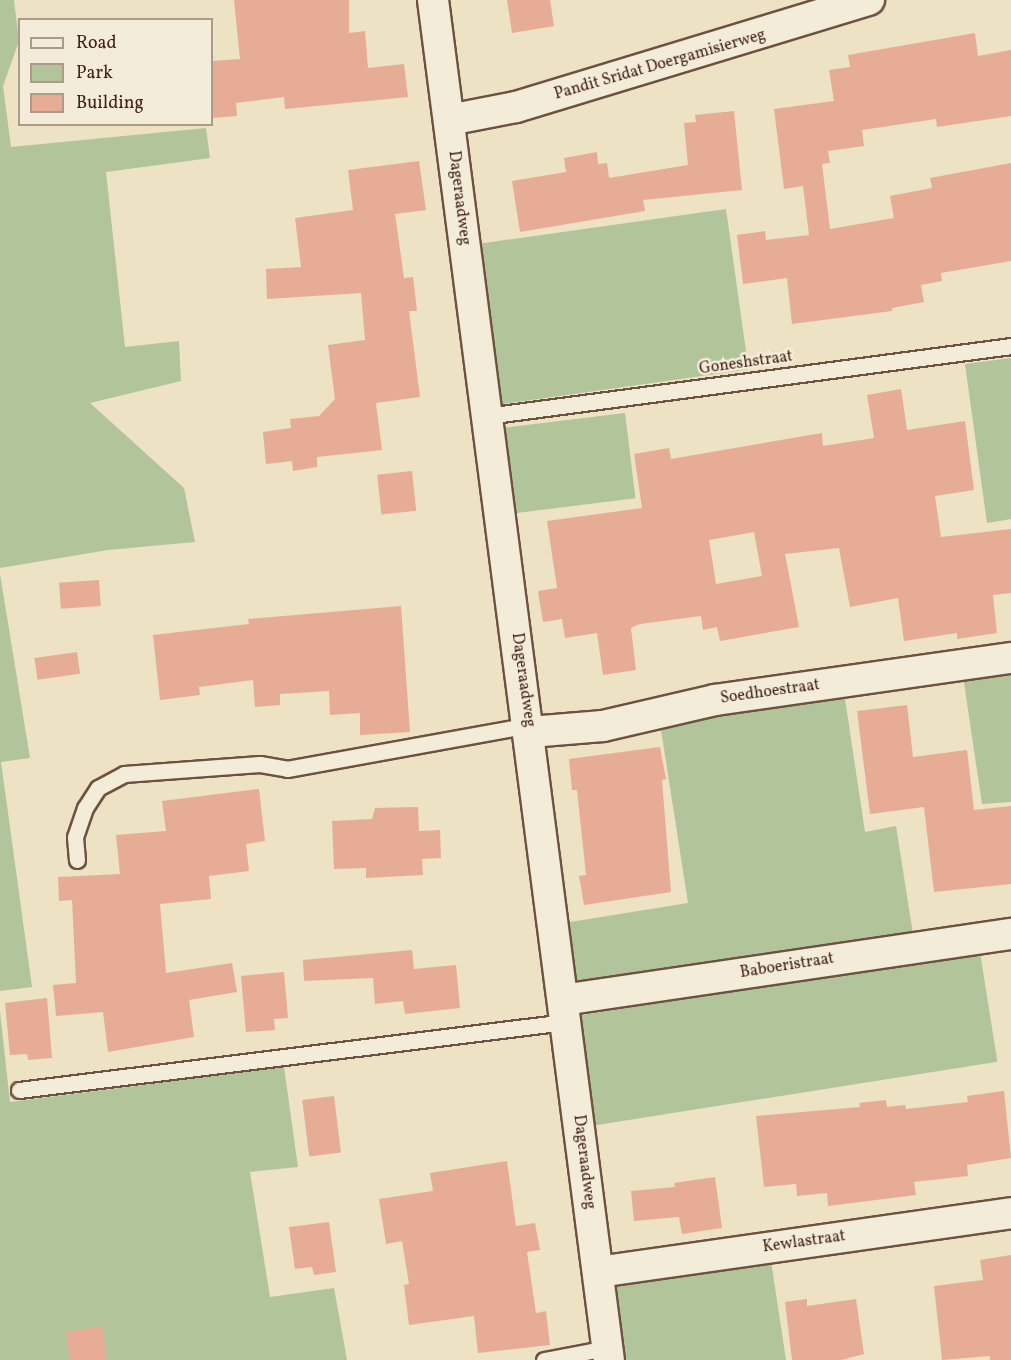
<!DOCTYPE html>
<style>
body{margin:0}
#map{position:relative;width:1011px;height:1360px;overflow:hidden;background:#ede2c3;font-family:Vollkorn,serif}
div>[style]{position:absolute}
.green>*{inset:0;background:#b2c499;transform-origin:0 0}
.building>*{inset:0;background:#e7ac95;transform-origin:0 0}
.roads{filter:drop-shadow(2px 0 #6e5240) drop-shadow(-2px 0 #6e5240) drop-shadow(0 2px #6e5240) drop-shadow(0 -2px #6e5240)}
.service>*{height:15px;margin:-7.5px;padding:0 7.5px;transform-origin:7.5px;border-radius:7.5px;background:#f3ecd8}
.minor>*{height:30px;margin:-15px;padding:0 15px;transform-origin:15px;border-radius:15px;background:#f3ecd8}
span{translate:-50% -50%;white-space:nowrap;text-align:center;line-height:1.15;-webkit-text-stroke:5px #f3ecd8;paint-order:stroke}
.street-label{font-size:16px;color:#432215}
.legend{position:absolute;left:18px;top:18px;width:195px;height:108px;box-sizing:border-box;background:#f3ecd8;border:2px solid #ad9b8a;margin:0;padding:8px 10px;list-style:none;font-size:18px;color:#432215}
.legend li{display:flex;align-items:center;gap:12px;height:30px}
.legend b{width:30px;border:2px solid #ad9b8a}
</style>
<div id="map">
<div class="green">
<div style="clip-path:polygon(0 0,14px 0,19px 41px,3px 86px,11px 147px,206px 128px,210px 158px,106px 172px,125px 347px,179px 341px,181px 381px,90px 403px,184px 488px,195px 542px,108px 550px,0 568px)"></div>
<div style="left:726px;top:209px;width:162px;height:253px;rotate:82deg"></div>
<div style="clip-path:polygon(1011px 358px,1011px 519px,987px 523px,965px 364px)"></div>
<div style="left:625px;top:413px;width:86px;height:126px;rotate:83deg"></div>
<div style="clip-path:polygon(0 574px,30px 758px,1px 762px,32px 987px,0 991px)"></div>
<div style="clip-path:polygon(1011px 670px,1011px 802px,982px 804px,963px 676px)"></div>
<div style="clip-path:polygon(844px 692px,865px 832px,896px 826px,913px 934px,572px 984px,564px 923px,688px 903px,660px 723px)"></div>
<div style="left:980px;top:952px;width:111px;height:410px;rotate:81deg"></div>
<div style="clip-path:polygon(0 1012px,10px 1102px,284px 1067px,298px 1167px,250px 1172px,270px 1297px,334px 1288px,347px 1360px,0 1360px)"></div>
<div style="clip-path:polygon(771px 1261px,786px 1360px,622px 1360px,612px 1285px)"></div>
</div>
<div class="building">
<div style="clip-path:polygon(234px 0,349px 0,349px 33px,365px 31px,368px 68px,404px 64px,408px 97px,285px 109px,284px 97px,236px 103px,237px 116px,212px 118px,212px 61px,240px 59px)"></div>
<div style="clip-path:polygon(507px 0,550px 0,554px 26px,512px 33px)"></div>
<div style="clip-path:polygon(975px 33px,978px 56px,1011px 50px,1011px 116px,937px 127px,936px 119px,862px 130px,864px 146px,828px 151px,830px 163px,822px 164px,830px 229px,894px 218px,890px 196px,932px 188px,930px 178px,1011px 163px,1011px 261px,941px 273px,942px 281px,921px 285px,924px 302px,892px 308px,892px 311px,792px 324px,787px 278px,743px 284px,737px 235px,765px 231px,766px 240px,809px 235px,803px 186px,784px 189px,774px 109px,834px 101px,829px 70px,850px 67px,848px 55px)"></div>
<div style="clip-path:polygon(734px 111px,742px 190px,643px 200px,645px 211px,520px 232px,512px 181px,566px 172px,564px 158px,597px 152px,598px 164px,607px 163px,609px 178px,688px 165px,684px 123px,696px 122px,695px 115px)"></div>
<div style="clip-path:polygon(419px 161px,426px 210px,395px 214px,404px 278px,413px 277px,417px 311px,409px 311px,420px 397px,376px 403px,382px 450px,317px 457px,317px 467px,293px 471px,292px 461px,266px 464px,263px 432px,291px 428px,290px 419px,319px 416px,335px 399px,328px 345px,365px 340px,361px 293px,267px 299px,266px 269px,301px 267px,295px 218px,353px 210px,348px 170px)"></div>
<div style="clip-path:polygon(evenodd,901px 389px,907px 430px,965px 421px,974px 490px,935px 496px,941px 537px,1011px 529px,1011px 593px,993px 595px,997px 633px,957px 639px,957px 633px,904px 641px,898px 598px,850px 607px,839px 548px,785px 554px,799px 627px,720px 641px,717px 627px,703px 630px,701px 616px,640px 624px,631px 628px,636px 670px,603px 675px,597px 633px,565px 638px,562px 619px,543px 622px,538px 591px,557px 588px,547px 521px,642px 508px,634px 454px,669px 448px,671px 459px,822px 433px,823px 446px,874px 438px,867px 395px,901px 389px,754px 532px,762px 576px,716px 584px,709px 540px,754px 532px)"></div>
<div style="left:412px;top:471px;width:40px;height:35px;rotate:84deg"></div>
<div style="left:99px;top:580px;width:26px;height:40px;rotate:86deg"></div>
<div style="clip-path:polygon(401px 606px,410px 732px,360px 735px,360px 713px,330px 715px,329px 691px,280px 694px,280px 705px,255px 707px,253px 680px,199px 687px,200px 695px,160px 700px,153px 635px,249px 624px,248px 619px)"></div>
<div style="left:77px;top:652px;width:22px;height:43px;rotate:82deg"></div>
<div style="clip-path:polygon(907px 705px,913px 757px,967px 750px,974px 810px,1011px 806px,1011px 884px,934px 892px,924px 807px,870px 814px,857px 711px)"></div>
<div style="clip-path:polygon(660px 747px,666px 779px,662px 780px,671px 892px,584px 905px,579px 876px,586px 875px,577px 790px,572px 790px,569px 759px)"></div>
<div style="clip-path:polygon(259px 789px,265px 841px,246px 844px,249px 871px,209px 876px,211px 899px,160px 904px,166px 973px,232px 963px,237px 992px,189px 1000px,194px 1037px,108px 1052px,103px 1012px,56px 1016px,53px 985px,76px 983px,72px 900px,59px 901px,58px 877px,120px 874px,116px 835px,166px 831px,162px 801px)"></div>
<div style="clip-path:polygon(418px 807px,419px 831px,440px 830px,441px 858px,422px 859px,423px 875px,366px 878px,366px 868px,334px 869px,332px 821px,372px 819px,375px 808px)"></div>
<div style="clip-path:polygon(412px 950px,414px 969px,456px 965px,460px 1008px,405px 1014px,403px 1001px,375px 1004px,373px 978px,304px 981px,303px 960px)"></div>
<div style="clip-path:polygon(284px 972px,288px 1018px,274px 1019px,275px 1030px,246px 1032px,241px 976px)"></div>
<div style="clip-path:polygon(47px 998px,52px 1058px,28px 1060px,27px 1054px,10px 1055px,5px 1003px)"></div>
<div style="clip-path:polygon(1004px 1091px,1011px 1158px,967px 1165px,968px 1176px,914px 1182px,916px 1195px,828px 1206px,827px 1193px,797px 1196px,796px 1184px,764px 1187px,756px 1116px,860px 1107px,859px 1103px,886px 1100px,887px 1107px,905px 1105px,906px 1109px,968px 1102px,967px 1096px)"></div>
<div style="left:334px;top:1096px;width:57px;height:32px;rotate:83deg"></div>
<div style="clip-path:polygon(507px 1161px,516px 1226px,535px 1223px,540px 1250px,527px 1252px,536px 1313px,546px 1311px,550px 1345px,478px 1353px,474px 1316px,409px 1325px,404px 1285px,409px 1284px,402px 1241px,386px 1244px,379px 1199px,433px 1191px,430px 1173px)"></div>
<div style="clip-path:polygon(715px 1177px,722px 1228px,682px 1234px,679px 1217px,634px 1221px,631px 1191px,675px 1187px,674px 1183px)"></div>
<div style="clip-path:polygon(329px 1222px,336px 1272px,314px 1275px,312px 1267px,295px 1269px,289px 1227px)"></div>
<div style="clip-path:polygon(1011px 1255px,1011px 1360px,990px 1360px,990px 1356px,942px 1360px,934px 1286px,983px 1280px,980px 1260px)"></div>
<div style="clip-path:polygon(807px 1299px,807px 1306px,856px 1299px,864px 1354px,841px 1360px,792px 1360px,785px 1302px)"></div>
<div style="clip-path:polygon(102px 1326px,107px 1360px,70px 1360px,66px 1332px)"></div>
</div>
<div class="roads">
<div class="service">
<div style="left:486px;top:416px;width:530px;rotate:-7.59deg"></div>
<div style="left:77px;top:860px;width:23px;rotate:-95deg"></div>
<div style="left:75px;top:837px;width:31px;rotate:-71deg"></div>
<div style="left:85px;top:808px;width:24px;rotate:-57deg"></div>
<div style="left:98px;top:788px;width:30px;rotate:-28deg"></div>
<div style="left:124px;top:774px;width:136px;rotate:-4.2deg"></div>
<div style="left:260px;top:764px;width:27px;rotate:10deg"></div>
<div style="left:287px;top:769px;width:246px;rotate:-10.3deg"></div>
<div style="left:19px;top:1090px;width:551px;rotate:-7.09deg"></div>
<div style="left:544px;top:1360px;width:64px;rotate:-10.8deg"></div>
</div>
<div class="minor">
<div style="left:433px;top:0;width:1371px;rotate:82.63deg"></div>
<div style="left:449px;top:120px;width:68px;rotate:-11deg"></div>
<div style="left:516px;top:107px;width:369px;rotate:-16.9deg"></div>
<div style="left:530px;top:732px;width:73px;rotate:-4.7deg"></div>
<div style="left:603px;top:726px;width:115px;rotate:-13.1deg"></div>
<div style="left:715px;top:700px;width:299px;rotate:-8.1deg"></div>
<div style="left:563px;top:1000px;width:453px;rotate:-8.4deg"></div>
<div style="left:598px;top:1272px;width:417px;rotate:-8.1deg"></div>
</div>
</div>
<div class="street-label">
<span style="left:660px;top:65px;rotate:-16deg">Pandit Sridat Doergamisierweg</span>
<span style="left:459px;top:198px;rotate:83deg">Dageraadweg</span>
<span style="left:746px;top:363px;rotate:-8deg">Goneshstraat</span>
<span style="left:523px;top:680px;rotate:82deg">Dageraadweg</span>
<span style="left:770px;top:692px;rotate:-8deg">Soedhoestraat</span>
<span style="left:787px;top:966px;rotate:-9deg">Baboeristraat</span>
<span style="left:584px;top:1162px;rotate:83deg">Dageraadweg</span>
<span style="left:804px;top:1242px;rotate:-8deg">Kewlastraat</span>
</div>
<ul class="legend">
<li><b style="height:8px;background:#f3ecd8"></b>Road</li>
<li><b style="height:16px;background:#b2c499"></b>Park</li>
<li><b style="height:16px;background:#e7ac95"></b>Building</li>
</ul>
</div>
